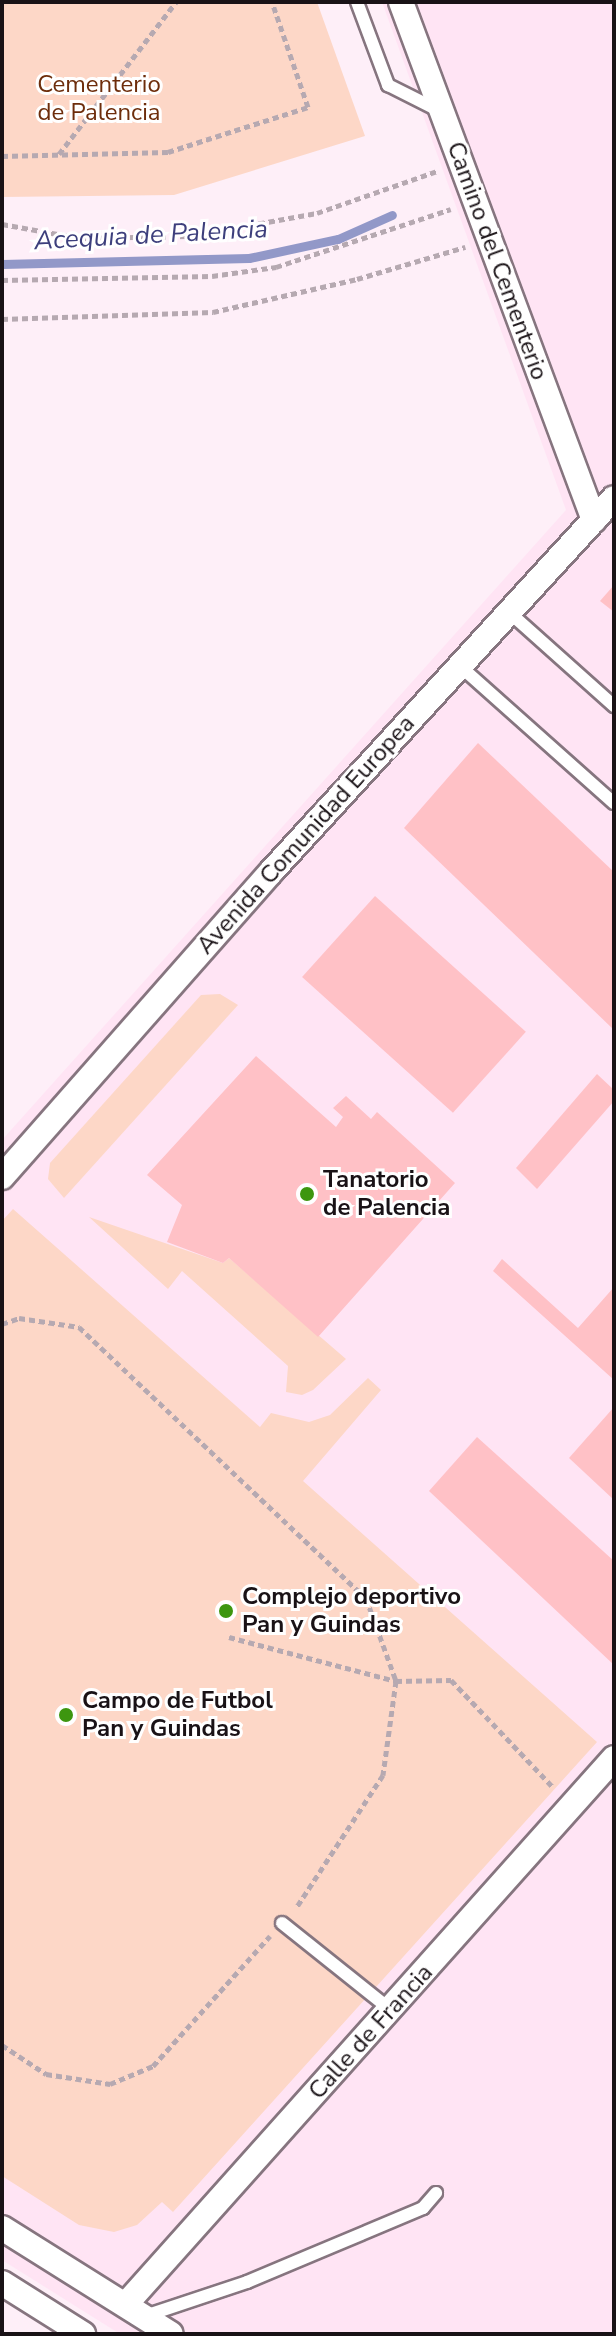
<!DOCTYPE html>
<style>
body{margin:0}
#map{position:relative;width:616px;height:2336px;overflow:hidden;background:#feeff8;font-family:"Nunito Sans",sans-serif}
div>[style]{position:absolute}
.built>*{inset:0;background:#ffe4f4}
.green>*{inset:0;background:#fdd7c7}
.stream>*{height:9px;margin:-4.5px;padding:0 4.5px;transform-origin:4.5px;border-radius:4.5px;background:#9298c8}
.building>*{inset:0;background:#ffc1c6;transform-origin:0 0}
.path>*{height:5px;margin-top:-2.5px;transform-origin:0;background:repeating-linear-gradient(90deg,#b6a9b1 0 6px,transparent 0 10px)}
.roads{filter:drop-shadow(2px 0 #86757f) drop-shadow(-2px 0 #86757f) drop-shadow(0 2px #86757f) drop-shadow(0 -2px #86757f)}
.lane>*{height:12px;margin:-6px;padding:0 6px;transform-origin:6px;border-radius:6px;background:#fff}
.street>*{height:24px;margin:-12px;padding:0 12px;transform-origin:12px;border-radius:12px;background:#fff}
.dots>*{width:22px;height:22px;translate:-50% -50%;box-sizing:border-box;border:4px solid #fff;border-radius:50%}
span{translate:-50% -50%;white-space:nowrap;text-align:center;line-height:1.15;-webkit-text-stroke:6px #fff;paint-order:stroke}
.park-label{font-size:24px;color:#6d2d0b}
.street-label{font-size:24px;color:#191216}
.poi-label{font-size:24px;color:#191216;font-weight:700}
.left{translate:0 -50%;text-align:left}
.water-label{font-size:26px;color:#3d3f7c;font-style:italic}
.frame{position:absolute;inset:0;border:4px solid #191216;pointer-events:none}
</style>
<div id="map">
<div class="built">
<div style="clip-path:polygon(382px 2px,614px 2px,614px 2334px,120px 2334px,2px 2260px,2px 1140px,566px 510px)"></div>
</div>
<div class="green">
<div style="clip-path:polygon(2px 2px,317px 2px,365px 136px,174px 195px,2px 197px)"></div>
<div style="clip-path:polygon(220px 994px,238px 1005px,64px 1198px,48px 1179px,50px 1163px,201px 995px)"></div>
<div style="clip-path:polygon(13px 1209px,260px 1427px,271px 1413px,309px 1422px,330px 1415px,368px 1378px,381px 1390px,303px 1481px,597px 1742px,173px 2212px,162px 2202px,137px 2225px,114px 2232px,79px 2225px,2px 2176px,2px 1221px)"></div>
<div style="clip-path:polygon(89px 1217px,223px 1263px,229px 1258px,346px 1359px,313px 1390px,302px 1395px,286px 1392px,288px 1366px,182px 1271px,168px 1289px)"></div>
</div>
<div class="stream">
<div style="left:2px;top:264px;width:247px;rotate:-1.4deg"></div>
<div style="left:249px;top:258px;width:91px;rotate:-12.1deg"></div>
<div style="left:338px;top:239px;width:59px;rotate:-24deg"></div>
</div>
<div class="building">
<div style="clip-path:polygon(614px 585px,614px 612px,600px 601px)"></div>
<div style="clip-path:polygon(478px 743px,614px 872px,614px 1030px,404px 828px)"></div>
<div style="left:375px;top:896px;width:203px;height:109px;rotate:42deg"></div>
<div style="clip-path:polygon(256px 1056px,336px 1127px,343px 1117px,333px 1108px,346px 1096px,371px 1119px,377px 1112px,455px 1183px,318px 1337px,229px 1258px,223px 1263px,167px 1242px,182px 1205px,147px 1175px)"></div>
<div style="clip-path:polygon(597px 1074px,614px 1090px,614px 1101px,537px 1189px,516px 1168px)"></div>
<div style="clip-path:polygon(502px 1259px,578px 1328px,614px 1287px,614px 1380px,493px 1271px)"></div>
<div style="clip-path:polygon(614px 1407px,614px 1500px,569px 1458px)"></div>
<div style="clip-path:polygon(477px 1437px,614px 1561px,614px 1665px,429px 1491px)"></div>
</div>
<div class="path">
<div style="left:59px;top:154px;width:192px;rotate:-52.4deg"></div>
<div style="left:2px;top:156px;width:166px;rotate:-1.4deg"></div>
<div style="left:168px;top:152px;width:147px;rotate:-17.8deg"></div>
<div style="left:308px;top:107px;width:111px;rotate:-108.9deg"></div>
<div style="left:2px;top:224px;width:79px;rotate:10.2deg"></div>
<div style="left:80px;top:238px;width:110px;rotate:-1deg"></div>
<div style="left:190px;top:236px;width:129px;rotate:-10.3deg"></div>
<div style="left:317px;top:213px;width:127px;rotate:-19.3deg"></div>
<div style="left:2px;top:280px;width:210px;rotate:-1.1deg"></div>
<div style="left:212px;top:276px;width:65px;rotate:-8deg"></div>
<div style="left:276px;top:267px;width:184px;rotate:-18.3deg"></div>
<div style="left:2px;top:319px;width:211px;rotate:-1.9deg"></div>
<div style="left:213px;top:312px;width:148px;rotate:-12.9deg"></div>
<div style="left:357px;top:279px;width:113px;rotate:-16.5deg"></div>
<div style="left:2px;top:1324px;width:18px;rotate:-19deg"></div>
<div style="left:19px;top:1318px;width:61px;rotate:8.5deg"></div>
<div style="left:79px;top:1327px;width:395px;rotate:43.4deg"></div>
<div style="left:366px;top:1598px;width:88px;rotate:70.1deg"></div>
<div style="left:396px;top:1681px;width:95px;rotate:97.9deg"></div>
<div style="left:383px;top:1775px;width:159px;rotate:123.2deg"></div>
<div style="left:229px;top:1637px;width:173px;rotate:14.8deg"></div>
<div style="left:396px;top:1681px;width:55px;rotate:-1deg"></div>
<div style="left:451px;top:1680px;width:149px;rotate:46.4deg"></div>
<div style="left:2px;top:2045px;width:53px;rotate:33.4deg"></div>
<div style="left:46px;top:2074px;width:65px;rotate:8.9deg"></div>
<div style="left:110px;top:2084px;width:47px;rotate:-22.7deg"></div>
<div style="left:153px;top:2066px;width:175px;rotate:-48deg"></div>
</div>
<div class="roads">
<div class="lane">
<div style="left:357px;top:2px;width:89px;rotate:69.5deg"></div>
<div style="left:388px;top:85px;width:56px;rotate:26.6deg"></div>
<div style="left:510px;top:613px;width:140px;rotate:41.8deg"></div>
<div style="left:460px;top:666px;width:206px;rotate:41.7deg"></div>
<div style="left:282px;top:1923px;width:139px;rotate:38.6deg"></div>
<div style="left:145px;top:2316px;width:108px;rotate:-18.4deg"></div>
<div style="left:247px;top:2282px;width:191px;rotate:-22.8deg"></div>
<div style="left:423px;top:2208px;width:20px;rotate:-49deg"></div>
</div>
<div class="street">
<div style="left:401px;top:2px;width:553px;rotate:69.57deg"></div>
<div style="left:2px;top:1177px;width:407px;rotate:-48.6deg"></div>
<div style="left:271px;top:872px;width:507px;rotate:-47.48deg"></div>
<div style="left:2px;top:2228px;width:199px;rotate:32.1deg"></div>
<div style="left:2px;top:2283px;width:96px;rotate:32.2deg"></div>
<div style="left:126px;top:2304px;width:732px;rotate:-48.21deg"></div>
</div>
</div>
<div class="dots">
<div style="left:307px;top:1194px;background:#3d960f"></div>
<div style="left:226px;top:1611px;background:#3d960f"></div>
<div style="left:66px;top:1715px;background:#3d960f"></div>
</div>
<div class="park-label">
<span style="left:99px;top:99px">Cementerio<br>de Palencia</span>
</div>
<div class="street-label">
<span style="left:497px;top:261px;rotate:70deg">Camino del Cementerio</span>
<span style="left:306px;top:835px;rotate:-48deg">Avenida Comunidad Europea</span>
<span style="left:371px;top:2032px;rotate:-48deg">Calle de Francia</span>
</div>
<div class="poi-label">
<span class="left" style="left:323px;top:1194px">Tanatorio<br>de Palencia</span>
<span class="left" style="left:242px;top:1611px">Complejo deportivo<br>Pan y Guindas</span>
<span class="left" style="left:82px;top:1715px">Campo de Futbol<br>Pan y Guindas</span>
</div>
<div class="water-label">
<span style="left:151px;top:235px;rotate:-3deg">Acequia de Palencia</span>
</div>
<div class="frame"></div>
</div>
